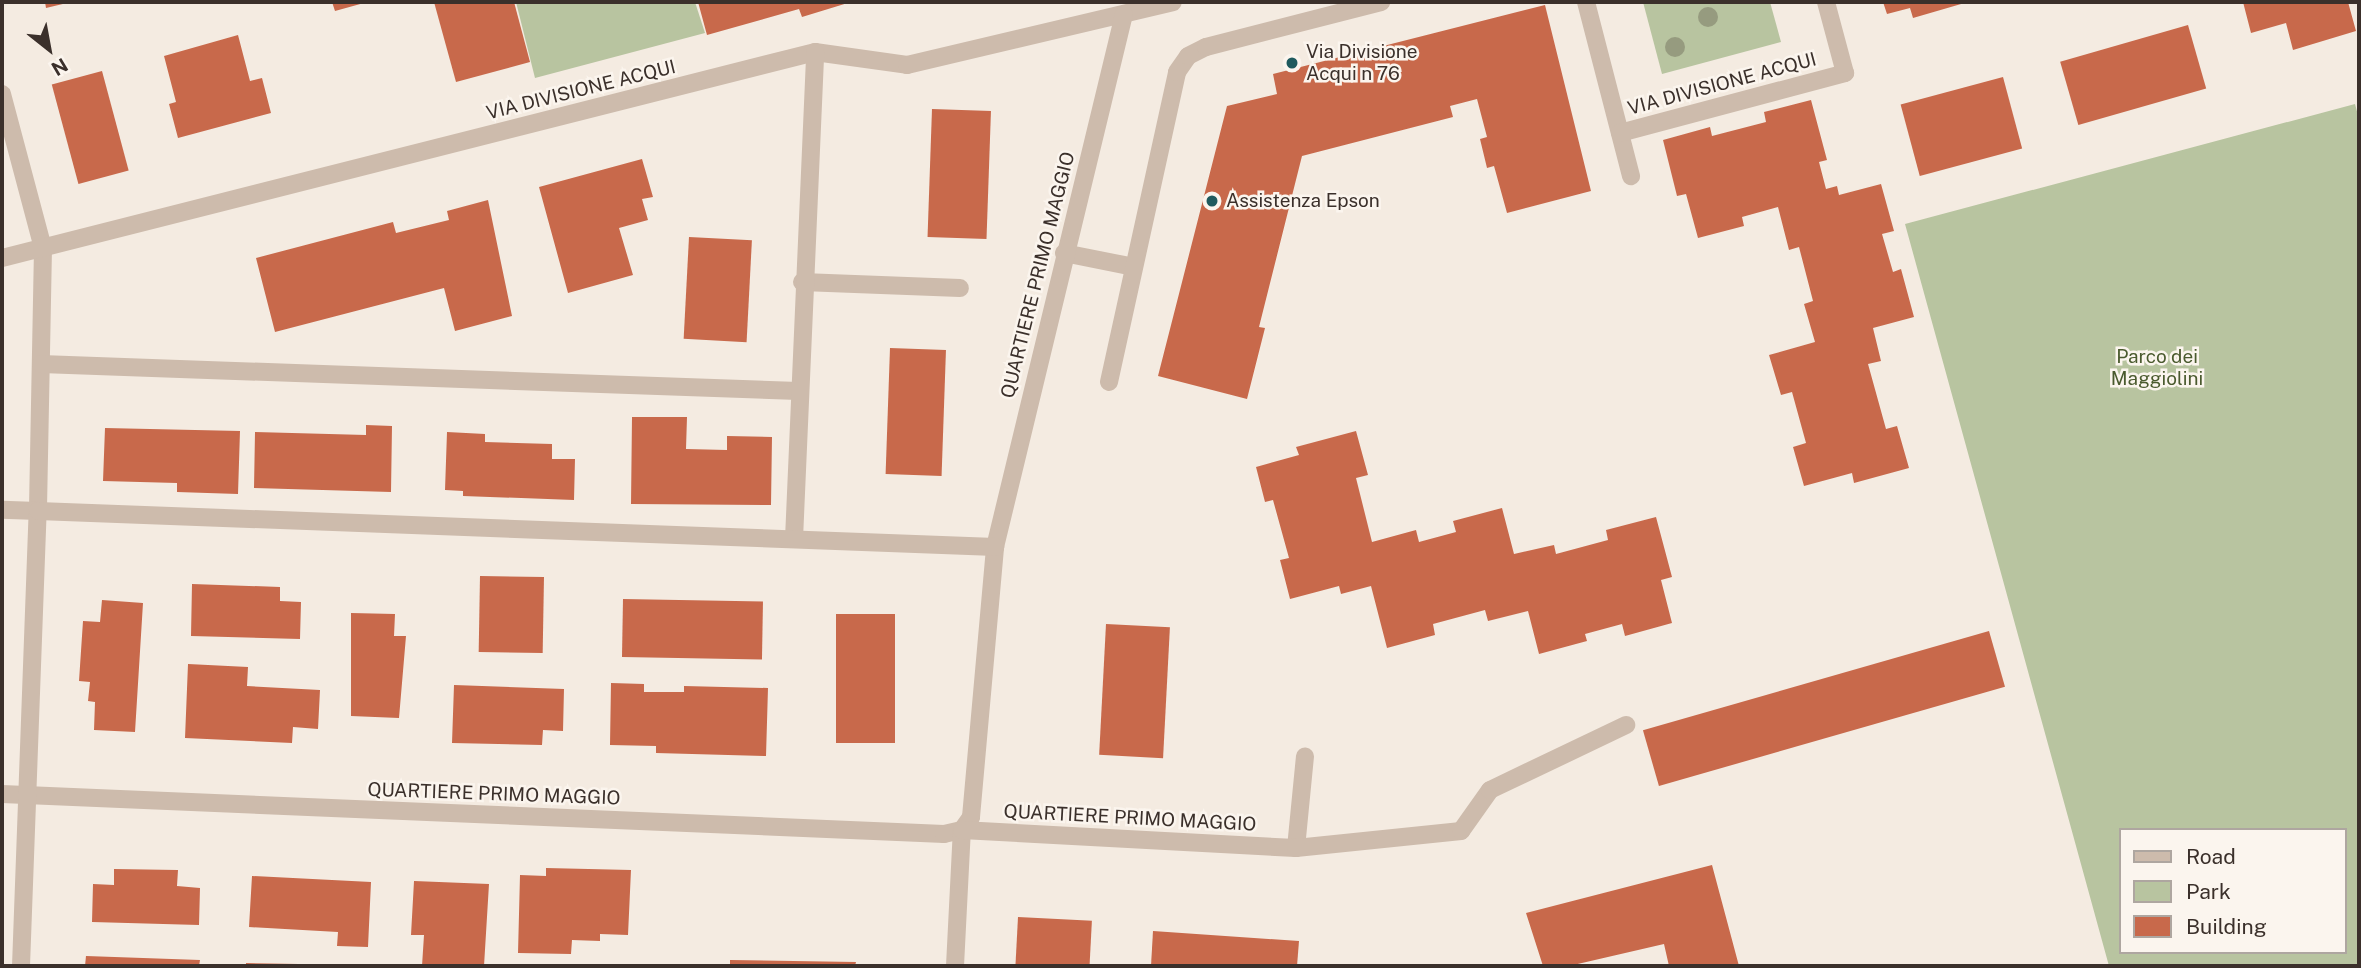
<!DOCTYPE html>
<style>
body{margin:0}
#map{position:relative;width:2361px;height:968px;overflow:hidden;background:#f4ebe1;font-family:"Public Sans",sans-serif}
div>[style]{position:absolute}
.green>*{inset:0;background:#b8c4a0}
.building>*{inset:0;background:#c8694b;transform-origin:0 0}
.street>*{height:18px;margin:-9px;padding:0 9px;transform-origin:9px;border-radius:9px;background:#cdbbac}
.trees>*{width:20px;height:20px;margin:-10px;border-radius:50%;background:#969b7f}
.dots>*{width:19px;height:19px;translate:-50% -50%;box-sizing:border-box;border:4px solid #fbf5ee;border-radius:50%}
span{translate:-50% -50%;white-space:nowrap;text-align:center;line-height:1.15;-webkit-text-stroke:5px #fbf5ee;paint-order:stroke}
.poi-label{font-size:19px;color:#3b302b}
.left{translate:0 -50%;text-align:left}
.street-label{font-size:19px;color:#3b302b}
.park-label{font-size:19px;color:#4a5a2e}
.frame{position:absolute;inset:0;border:4px solid #3b302b;pointer-events:none}
.legend{position:absolute;left:2119px;top:828px;width:228px;height:126px;box-sizing:border-box;background:#fbf5ee;border:2px solid #aea6a0;margin:0;padding:9px 12px;list-style:none;font-size:21px;color:#3b302b}
.legend li{display:flex;align-items:center;gap:14px;height:35px}
.legend b{width:35px;border:2px solid #aea6a0}
.north{position:absolute;left:14px;top:14px;width:70px;height:70px;-webkit-text-stroke:5px #fbf5ee;paint-order:stroke;rotate:149deg;font-size:19px;font-weight:700;line-height:28px;text-align:center;color:#3b302b}
.north::after{content:'';display:block;margin:auto;width:24px;height:32px;background:#3b302b;clip-path:polygon(50% 0,100% 100%,50% 72%,0 100%)}
</style>
<div id="map">
<div class="green">
<div style="clip-path:polygon(516px 2px,695px 2px,705px 33px,535px 78px)"></div>
<div style="clip-path:polygon(1643px 2px,1770px 2px,1781px 42px,1662px 74px)"></div>
<div style="clip-path:polygon(evenodd,2355px 104px,2359px 119px,2359px 966px,2109px 966px,1905px 224px,2355px 104px,2121px 830px,2345px 830px,2345px 952px,2121px 952px,2121px 830px)"></div>
</div>
<div class="building">
<div style="clip-path:polygon(45px 2px,67px 2px,67px 3px,46px 8px)"></div>
<div style="clip-path:polygon(332px 2px,364px 2px,364px 3px,335px 11px)"></div>
<div style="clip-path:polygon(434px 2px,514px 2px,530px 62px,456px 82px)"></div>
<div style="clip-path:polygon(698px 2px,851px 2px,802px 17px,799px 9px,707px 35px)"></div>
<div style="clip-path:polygon(1883px 2px,1968px 2px,1913px 18px,1910px 8px,1887px 14px)"></div>
<div style="clip-path:polygon(2243px 2px,2348px 2px,2356px 31px,2293px 50px,2286px 23px,2251px 33px)"></div>
<div style="clip-path:polygon(1545px 5px,1591px 191px,1507px 213px,1494px 166px,1487px 168px,1480px 139px,1487px 137px,1477px 99px,1450px 106px,1453px 117px,1302px 156px,1259px 327px,1265px 328px,1247px 399px,1158px 376px,1227px 106px,1277px 94px,1273px 74px)"></div>
<div style="left:2188px;top:25px;width:66px;height:133px;rotate:74deg"></div>
<div style="clip-path:polygon(238px 35px,250px 81px,262px 78px,271px 113px,178px 138px,169px 104px,176px 102px,164px 56px)"></div>
<div style="left:102px;top:71px;width:103px;height:52px;rotate:75deg"></div>
<div style="left:2003px;top:77px;width:74px;height:106px;rotate:75deg"></div>
<div style="clip-path:polygon(1811px 100px,1827px 160px,1819px 162px,1826px 189px,1837px 186px,1839px 195px,1881px 184px,1894px 231px,1882px 234px,1893px 272px,1901px 269px,1914px 317px,1873px 328px,1881px 361px,1868px 364px,1886px 429px,1897px 426px,1909px 468px,1854px 483px,1852px 473px,1804px 486px,1793px 447px,1806px 443px,1792px 392px,1781px 395px,1769px 355px,1815px 342px,1804px 304px,1813px 301px,1799px 247px,1789px 250px,1778px 207px,1742px 217px,1744px 226px,1698px 238px,1686px 194px,1677px 196px,1663px 140px,1710px 127px,1712px 136px,1766px 122px,1764px 112px)"></div>
<div style="left:932px;top:109px;width:59px;height:128px;rotate:2deg"></div>
<div style="clip-path:polygon(642px 159px,653px 197px,642px 199px,648px 220px,619px 228px,633px 275px,568px 293px,539px 187px)"></div>
<div style="clip-path:polygon(488px 200px,512px 316px,455px 331px,444px 288px,275px 332px,256px 258px,393px 222px,396px 233px,449px 220px,447px 211px)"></div>
<div style="left:689px;top:237px;width:63px;height:102px;rotate:3deg"></div>
<div style="left:890px;top:348px;width:56px;height:126px;rotate:2deg"></div>
<div style="clip-path:polygon(632px 417px,687px 417px,686px 449px,727px 450px,727px 436px,772px 437px,771px 505px,631px 504px)"></div>
<div style="clip-path:polygon(366px 425px,392px 426px,391px 492px,254px 488px,255px 432px,366px 435px)"></div>
<div style="clip-path:polygon(105px 428px,240px 431px,238px 494px,177px 492px,177px 483px,103px 481px)"></div>
<div style="clip-path:polygon(1356px 431px,1368px 475px,1356px 478px,1372px 542px,1416px 530px,1419px 542px,1456px 532px,1453px 521px,1502px 508px,1514px 554px,1554px 545px,1556px 554px,1608px 540px,1606px 530px,1656px 517px,1672px 577px,1661px 580px,1672px 623px,1625px 636px,1622px 624px,1585px 634px,1587px 641px,1539px 654px,1528px 611px,1488px 621px,1485px 610px,1433px 624px,1435px 635px,1387px 648px,1371px 586px,1341px 594px,1339px 586px,1290px 599px,1280px 560px,1289px 558px,1273px 500px,1265px 502px,1256px 467px,1299px 455px,1296px 447px)"></div>
<div style="clip-path:polygon(447px 432px,485px 434px,485px 442px,552px 444px,552px 459px,575px 459px,574px 500px,463px 496px,463px 491px,445px 490px)"></div>
<div style="left:480px;top:576px;width:64px;height:76px;rotate:1deg"></div>
<div style="clip-path:polygon(192px 584px,280px 587px,280px 601px,301px 602px,300px 639px,191px 636px)"></div>
<div style="left:623px;top:599px;width:140px;height:58px;rotate:1deg"></div>
<div style="clip-path:polygon(102px 600px,143px 603px,135px 732px,94px 730px,95px 702px,88px 701px,90px 682px,79px 681px,83px 621px,100px 622px)"></div>
<div style="clip-path:polygon(351px 613px,395px 614px,394px 636px,406px 636px,399px 718px,351px 716px)"></div>
<div style="left:836px;top:614px;width:59px;height:129px"></div>
<div style="left:1106px;top:624px;width:64px;height:131px;rotate:3deg"></div>
<div style="left:1989px;top:631px;width:58px;height:360px;rotate:74deg"></div>
<div style="clip-path:polygon(188px 664px,248px 667px,247px 686px,320px 690px,318px 729px,293px 727px,292px 743px,185px 738px)"></div>
<div style="clip-path:polygon(611px 683px,644px 684px,644px 692px,684px 692px,684px 686px,768px 688px,766px 756px,656px 753px,656px 746px,610px 745px)"></div>
<div style="clip-path:polygon(454px 685px,564px 689px,563px 731px,543px 730px,542px 745px,452px 743px)"></div>
<div style="clip-path:polygon(1712px 865px,1739px 966px,1669px 966px,1664px 944px,1569px 966px,1543px 966px,1526px 913px)"></div>
<div style="clip-path:polygon(546px 868px,631px 870px,628px 935px,600px 934px,600px 941px,572px 940px,571px 954px,518px 953px,520px 875px,546px 876px)"></div>
<div style="clip-path:polygon(114px 869px,178px 870px,177px 886px,200px 888px,199px 925px,92px 922px,93px 884px,114px 885px)"></div>
<div style="clip-path:polygon(252px 876px,371px 882px,368px 947px,337px 946px,338px 932px,249px 927px)"></div>
<div style="clip-path:polygon(414px 881px,489px 884px,484px 966px,422px 966px,424px 935px,411px 935px)"></div>
<div style="left:1018px;top:917px;width:74px;height:49px;rotate:3deg"></div>
<div style="clip-path:polygon(1153px 931px,1299px 941px,1297px 966px,1151px 966px)"></div>
<div style="clip-path:polygon(86px 956px,200px 960px,199px 966px,85px 966px)"></div>
<div style="clip-path:polygon(730px 960px,856px 962px,855px 966px,730px 966px)"></div>
<div style="clip-path:polygon(246px 963px,299px 964px,299px 966px,246px 966px)"></div>
</div>
<div class="street">
<div style="left:1586px;top:2px;width:180px;rotate:75.5deg"></div>
<div style="left:2px;top:94px;width:159px;rotate:75.1deg"></div>
<div style="left:43px;top:248px;width:263px;rotate:91.1deg"></div>
<div style="left:38px;top:511px;width:36px;rotate:-178deg"></div>
<div style="left:1620px;top:133px;width:233px;rotate:-14.9deg"></div>
<div style="left:1845px;top:73px;width:73px;rotate:-105deg"></div>
<div style="left:1064px;top:253px;width:71px;rotate:11.3deg"></div>
<div style="left:2px;top:258px;width:839px;rotate:-14.22deg"></div>
<div style="left:815px;top:52px;width:93px;rotate:8deg"></div>
<div style="left:907px;top:65px;width:273px;rotate:-13.3deg"></div>
<div style="left:802px;top:282px;width:158px;rotate:2.2deg"></div>
<div style="left:41px;top:364px;width:758px;rotate:2.04deg"></div>
<div style="left:1109px;top:382px;width:317px;rotate:-77.6deg"></div>
<div style="left:1177px;top:72px;width:19px;rotate:-55deg"></div>
<div style="left:1188px;top:56px;width:20px;rotate:-27deg"></div>
<div style="left:1206px;top:47px;width:181px;rotate:-14.4deg"></div>
<div style="left:794px;top:539px;width:487px;rotate:-87.5deg"></div>
<div style="left:2px;top:794px;width:943px;rotate:2.43deg"></div>
<div style="left:944px;top:834px;width:18px;rotate:-13deg"></div>
<div style="left:962px;top:830px;width:16px;rotate:-55deg"></div>
<div style="left:971px;top:817px;width:271px;rotate:-84.9deg"></div>
<div style="left:995px;top:547px;width:548px;rotate:-76.39deg"></div>
<div style="left:1296px;top:848px;width:92px;rotate:-84.4deg"></div>
<div style="left:21px;top:966px;width:455px;rotate:-87.9deg"></div>
<div style="left:38px;top:511px;width:958px;rotate:2.15deg"></div>
<div style="left:955px;top:966px;width:136px;rotate:-87.1deg"></div>
<div style="left:962px;top:830px;width:334px;rotate:3.1deg"></div>
<div style="left:1296px;top:848px;width:166px;rotate:-5.9deg"></div>
<div style="left:1461px;top:831px;width:50px;rotate:-54.7deg"></div>
<div style="left:1490px;top:790px;width:151px;rotate:-25.5deg"></div>
</div>
<div class="trees">
<div style="left:1708px;top:17px"></div>
<div style="left:1675px;top:47px"></div>
</div>
<div class="dots">
<div style="left:1292px;top:63px;background:#1f5a5e"></div>
<div style="left:1212px;top:201px;background:#1f5a5e"></div>
</div>
<div class="poi-label">
<span class="left" style="left:1306px;top:63px">Via Divisione<br>Acqui n 76</span>
<span class="left" style="left:1226px;top:201px">Assistenza Epson</span>
</div>
<div class="street-label">
<span style="left:1722px;top:84px;rotate:-15deg">VIA DIVISIONE ACQUI</span>
<span style="left:581px;top:90px;rotate:-14deg">VIA DIVISIONE ACQUI</span>
<span style="left:1038px;top:275px;rotate:-76deg">QUARTIERE PRIMO MAGGIO</span>
<span style="left:494px;top:794px;rotate:2deg">QUARTIERE PRIMO MAGGIO</span>
<span style="left:1130px;top:818px;rotate:3deg">QUARTIERE PRIMO MAGGIO</span>
</div>
<div class="park-label">
<span style="left:2157px;top:368px">Parco dei<br>Maggiolini</span>
</div>
<div class="frame"></div>
<ul class="legend">
<li><b style="height:9px;background:#cdbbac"></b>Road</li>
<li><b style="height:19px;background:#b8c4a0"></b>Park</li>
<li><b style="height:19px;background:#c8694b"></b>Building</li>
</ul>
<div class="north">N</div>
</div>
